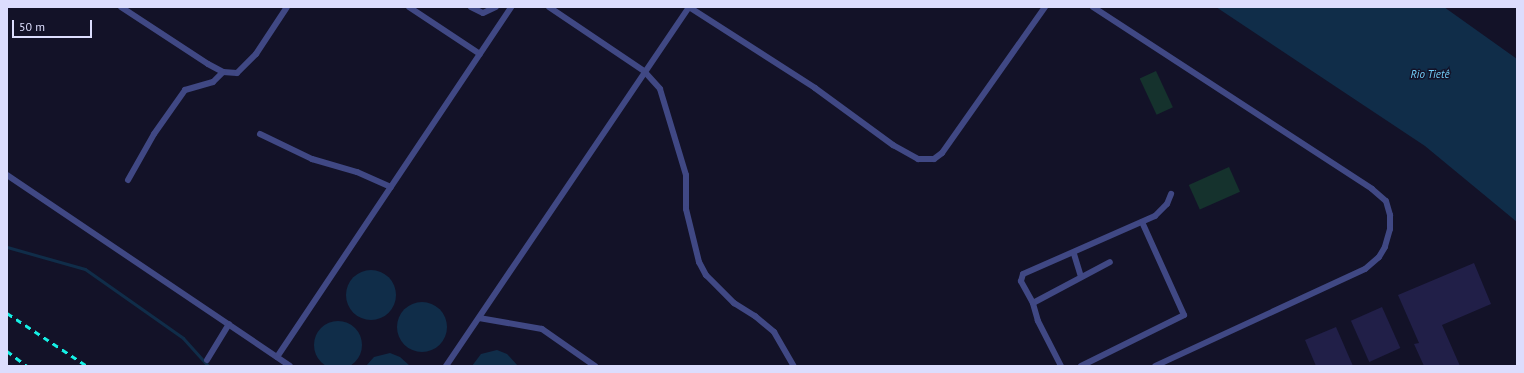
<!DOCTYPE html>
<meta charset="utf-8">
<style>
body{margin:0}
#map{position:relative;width:1524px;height:373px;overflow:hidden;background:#131228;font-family:"PT Sans",sans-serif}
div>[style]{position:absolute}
.green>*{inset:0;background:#15322d;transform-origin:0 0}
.water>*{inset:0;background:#102d49}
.round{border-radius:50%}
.stream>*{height:3px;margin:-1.5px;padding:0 1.5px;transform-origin:1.5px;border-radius:1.5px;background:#102d49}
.building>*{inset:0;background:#211f48;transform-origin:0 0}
.service>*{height:6px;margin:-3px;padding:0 3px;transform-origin:3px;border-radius:3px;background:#404884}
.rail>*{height:3px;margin-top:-1.5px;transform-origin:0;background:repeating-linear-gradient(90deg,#15f0e5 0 6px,transparent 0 11px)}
span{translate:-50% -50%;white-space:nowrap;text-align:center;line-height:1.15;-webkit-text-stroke:3px #131228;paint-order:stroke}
.water-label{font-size:11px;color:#71ccf6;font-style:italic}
.frame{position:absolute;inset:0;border:8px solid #dcddfd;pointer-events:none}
.scale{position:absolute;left:12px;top:20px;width:80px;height:18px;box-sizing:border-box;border:2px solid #dcddfd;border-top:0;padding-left:5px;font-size:12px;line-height:14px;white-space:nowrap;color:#dcddfd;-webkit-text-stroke:3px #131228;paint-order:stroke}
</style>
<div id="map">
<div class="green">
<div style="left:1156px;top:71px;width:40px;height:18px;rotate:65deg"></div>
<div style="left:1229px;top:167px;width:27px;height:44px;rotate:66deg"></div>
</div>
<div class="water">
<div style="clip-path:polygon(1216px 7px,1444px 7px,1517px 59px,1517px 222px,1425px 146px)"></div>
<div class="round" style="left:346px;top:270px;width:50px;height:50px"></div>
<div class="round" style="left:397px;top:302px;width:50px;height:50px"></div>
<div class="round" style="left:314px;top:321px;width:48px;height:48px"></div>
<div style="clip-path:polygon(497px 350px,507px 354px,518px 366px,472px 366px,481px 354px)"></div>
<div style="clip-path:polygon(390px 353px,400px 357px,410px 366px,366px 366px,374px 357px)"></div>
</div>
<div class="stream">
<div style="left:7px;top:247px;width:81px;rotate:15.8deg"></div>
<div style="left:85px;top:269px;width:120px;rotate:35.1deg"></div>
<div style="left:183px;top:338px;width:38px;rotate:48deg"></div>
</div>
<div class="building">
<div style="clip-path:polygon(1474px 263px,1491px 304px,1442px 325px,1460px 366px,1424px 366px,1414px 344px,1419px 343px,1398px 295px)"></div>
<div style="left:1382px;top:307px;width:45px;height:34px;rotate:66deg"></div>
<div style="clip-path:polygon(1336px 327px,1353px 366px,1316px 366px,1305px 340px)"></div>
</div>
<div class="service">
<div style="left:121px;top:7px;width:104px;rotate:33.2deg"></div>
<div style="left:208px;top:64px;width:17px;rotate:28deg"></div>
<div style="left:223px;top:72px;width:14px;rotate:4deg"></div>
<div style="left:237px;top:73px;width:27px;rotate:-45deg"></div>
<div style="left:256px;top:54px;width:56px;rotate:-56.6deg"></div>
<div style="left:409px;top:7px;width:85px;rotate:33.5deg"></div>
<div style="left:471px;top:7px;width:13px;rotate:27deg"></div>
<div style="left:483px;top:13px;width:14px;rotate:-25deg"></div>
<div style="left:549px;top:7px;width:115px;rotate:34deg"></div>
<div style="left:644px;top:71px;width:24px;rotate:48deg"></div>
<div style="left:660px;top:89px;width:90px;rotate:73.2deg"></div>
<div style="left:686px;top:175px;width:34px;rotate:90deg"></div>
<div style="left:686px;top:209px;width:55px;rotate:76.2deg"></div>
<div style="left:699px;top:262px;width:15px;rotate:62deg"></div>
<div style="left:706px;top:275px;width:40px;rotate:45deg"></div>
<div style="left:734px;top:303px;width:25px;rotate:32deg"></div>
<div style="left:755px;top:316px;width:25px;rotate:40deg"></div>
<div style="left:774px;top:332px;width:39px;rotate:60deg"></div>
<div style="left:689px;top:7px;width:150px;rotate:32.7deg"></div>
<div style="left:815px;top:88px;width:97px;rotate:36.2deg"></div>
<div style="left:893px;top:145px;width:29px;rotate:29deg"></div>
<div style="left:918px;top:159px;width:16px"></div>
<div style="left:934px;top:159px;width:10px;rotate:-37deg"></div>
<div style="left:942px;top:153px;width:179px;rotate:-54.8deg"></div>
<div style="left:1093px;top:7px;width:333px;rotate:33.1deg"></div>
<div style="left:1372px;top:189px;width:18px;rotate:41deg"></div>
<div style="left:1386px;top:201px;width:15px;rotate:74deg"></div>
<div style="left:1390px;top:215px;width:14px;rotate:90deg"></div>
<div style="left:1390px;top:229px;width:19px;rotate:106deg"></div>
<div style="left:1385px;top:247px;width:12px;rotate:121deg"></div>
<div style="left:1379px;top:257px;width:18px;rotate:139deg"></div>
<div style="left:1365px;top:269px;width:231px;rotate:155.2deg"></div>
<div style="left:260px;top:134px;width:58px;rotate:25.7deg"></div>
<div style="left:312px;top:159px;width:47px;rotate:16.1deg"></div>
<div style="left:357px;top:172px;width:37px;rotate:24deg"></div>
<div style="left:7px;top:175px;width:341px;rotate:34deg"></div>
<div style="left:128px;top:180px;width:53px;rotate:-60.5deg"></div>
<div style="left:154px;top:134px;width:54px;rotate:-54.8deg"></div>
<div style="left:185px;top:90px;width:29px;rotate:-16deg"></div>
<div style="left:213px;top:82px;width:14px;rotate:-45deg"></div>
<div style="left:1074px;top:254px;width:24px;rotate:73deg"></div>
<div style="left:1033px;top:303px;width:25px;rotate:-119deg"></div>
<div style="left:1021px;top:281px;width:7px;rotate:-74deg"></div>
<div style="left:1023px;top:274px;width:144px;rotate:-23.7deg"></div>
<div style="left:1155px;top:216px;width:17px;rotate:-45deg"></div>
<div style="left:1167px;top:204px;width:11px;rotate:-68deg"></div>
<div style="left:479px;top:318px;width:64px;rotate:9.9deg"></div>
<div style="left:542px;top:329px;width:65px;rotate:34.9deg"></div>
<div style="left:277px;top:357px;width:421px;rotate:-56.2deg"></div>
<div style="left:207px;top:360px;width:42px;rotate:-58.6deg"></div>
<div style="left:446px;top:366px;width:434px;rotate:-55.9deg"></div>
<div style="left:1061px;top:366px;width:51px;rotate:-117.1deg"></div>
<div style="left:1038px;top:321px;width:19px;rotate:-106deg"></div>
<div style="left:1033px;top:303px;width:87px;rotate:-28deg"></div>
<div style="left:1081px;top:366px;width:115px;rotate:-26.3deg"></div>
<div style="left:1184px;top:315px;width:102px;rotate:-114.3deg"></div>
</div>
<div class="rail">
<div style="left:7px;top:313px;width:96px;rotate:33.5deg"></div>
<div style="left:7px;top:351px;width:25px;rotate:37deg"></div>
</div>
<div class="water-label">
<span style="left:1430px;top:74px">Rio Tietê</span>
</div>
<div class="frame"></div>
<div class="scale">50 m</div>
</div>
